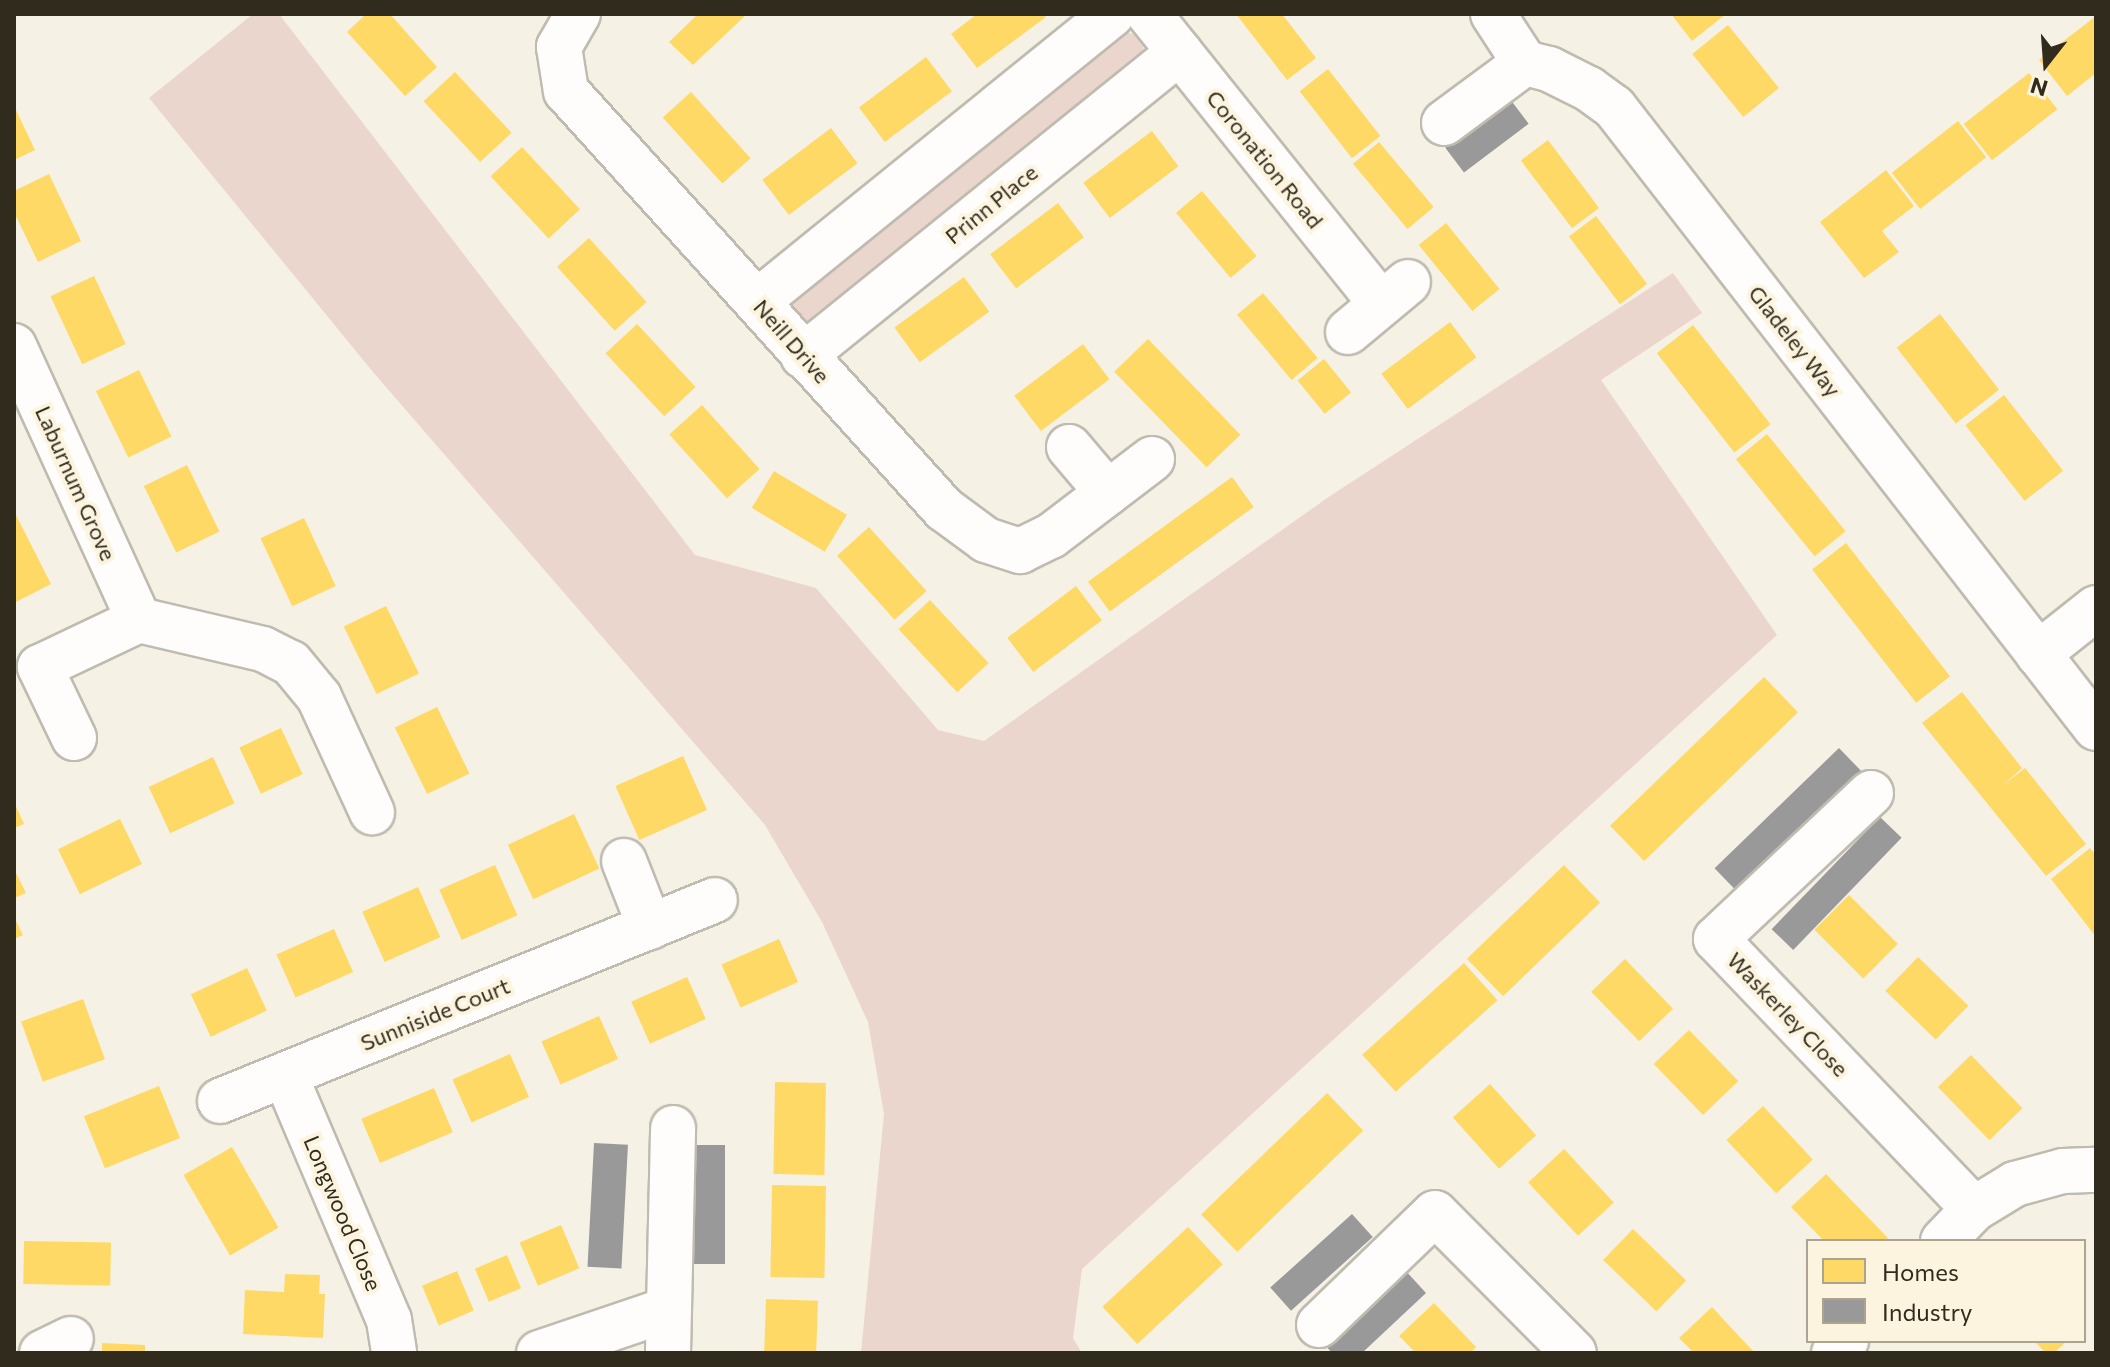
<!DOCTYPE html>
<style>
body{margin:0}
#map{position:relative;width:2110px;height:1367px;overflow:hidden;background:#f6f1e5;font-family:Commissioner,sans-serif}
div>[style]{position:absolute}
.green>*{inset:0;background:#ebd6cd}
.homes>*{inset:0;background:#ffd966;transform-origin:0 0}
.industry>*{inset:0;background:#999;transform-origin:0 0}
.roads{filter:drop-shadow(2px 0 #c0bbb0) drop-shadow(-2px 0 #c0bbb0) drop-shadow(0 2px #c0bbb0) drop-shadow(0 -2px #c0bbb0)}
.street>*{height:44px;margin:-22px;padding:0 22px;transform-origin:22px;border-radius:22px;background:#fefdfb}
span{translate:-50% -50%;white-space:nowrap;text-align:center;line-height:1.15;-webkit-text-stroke:8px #fcf4df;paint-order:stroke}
.street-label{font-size:22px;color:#302b1d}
.frame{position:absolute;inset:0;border:16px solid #302b1d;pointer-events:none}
.legend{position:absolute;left:1806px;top:1239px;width:280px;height:104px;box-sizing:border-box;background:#fcf4df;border:2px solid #aaa491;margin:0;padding:10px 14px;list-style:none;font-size:24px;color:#302b1d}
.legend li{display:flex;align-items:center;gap:16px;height:40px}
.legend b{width:40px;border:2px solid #aaa491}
.north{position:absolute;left:2006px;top:24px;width:80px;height:80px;-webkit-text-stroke:6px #fcf4df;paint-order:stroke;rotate:197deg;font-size:22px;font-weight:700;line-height:32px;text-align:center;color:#302b1d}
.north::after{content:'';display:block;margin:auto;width:28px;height:36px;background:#302b1d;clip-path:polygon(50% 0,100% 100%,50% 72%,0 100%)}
</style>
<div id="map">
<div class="green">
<div style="clip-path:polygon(253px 14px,279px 14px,695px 555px,816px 588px,938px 730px,984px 741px,1330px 496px,1673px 273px,1702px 313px,1601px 380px,1777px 635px,1082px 1269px,1073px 1338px,1082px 1353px,861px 1353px,884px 1114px,868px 1022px,822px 922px,765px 825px,373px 372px,149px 98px)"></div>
<div style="clip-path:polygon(1124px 32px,1134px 34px,1142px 42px,1144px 52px,1140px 62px,812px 325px,804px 326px,786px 301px)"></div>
</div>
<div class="homes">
<div style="clip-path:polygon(366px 14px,390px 14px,437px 67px,405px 96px,347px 32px)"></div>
<div style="clip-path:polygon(698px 14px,747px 14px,693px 65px,669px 42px)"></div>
<div style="clip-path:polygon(977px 14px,1043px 14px,1046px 17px,977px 68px,951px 34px)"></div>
<div style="clip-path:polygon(1236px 14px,1282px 14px,1316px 58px,1287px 80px)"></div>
<div style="clip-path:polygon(1671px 14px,1726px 14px,1692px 41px)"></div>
<div style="clip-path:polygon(2096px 16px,2096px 73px,2067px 96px,2039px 60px)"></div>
<div style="left:1728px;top:25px;width:81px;height:46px;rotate:51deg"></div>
<div style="left:926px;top:57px;width:43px;height:84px;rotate:53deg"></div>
<div style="left:1328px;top:69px;width:85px;height:36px;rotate:52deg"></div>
<div style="left:455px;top:72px;width:83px;height:43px;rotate:47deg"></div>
<div style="left:2029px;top:73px;width:46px;height:83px;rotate:52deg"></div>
<div style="left:691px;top:92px;width:89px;height:38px;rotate:48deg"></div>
<div style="clip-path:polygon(14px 106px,35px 150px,14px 160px)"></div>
<div style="left:1958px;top:121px;width:46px;height:84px;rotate:52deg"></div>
<div style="left:831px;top:128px;width:44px;height:86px;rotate:53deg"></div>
<div style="left:1152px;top:131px;width:44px;height:86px;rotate:53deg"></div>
<div style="left:1548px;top:140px;width:85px;height:34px;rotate:53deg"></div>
<div style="left:1379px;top:142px;width:85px;height:34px;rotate:50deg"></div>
<div style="left:522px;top:147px;width:85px;height:43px;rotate:47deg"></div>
<div style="clip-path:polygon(1886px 170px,1914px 206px,1882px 231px,1899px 252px,1864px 278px,1820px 222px)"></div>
<div style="clip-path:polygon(49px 174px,81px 241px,38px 262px,14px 212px,14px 191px)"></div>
<div style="left:1202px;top:191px;width:85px;height:34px;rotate:50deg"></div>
<div style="left:1058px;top:203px;width:43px;height:85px;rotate:53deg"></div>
<div style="left:1596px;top:216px;width:85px;height:34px;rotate:53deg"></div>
<div style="left:1446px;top:223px;width:85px;height:35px;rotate:51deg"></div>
<div style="left:589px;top:238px;width:86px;height:43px;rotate:48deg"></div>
<div style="left:94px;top:276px;width:75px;height:48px;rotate:65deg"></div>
<div style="left:964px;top:277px;width:43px;height:86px;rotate:54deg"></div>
<div style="left:1263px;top:293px;width:85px;height:34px;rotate:50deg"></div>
<div style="left:1940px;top:314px;width:96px;height:55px;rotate:52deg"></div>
<div style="left:1450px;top:322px;width:44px;height:86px;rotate:53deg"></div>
<div style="left:637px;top:324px;width:86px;height:43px;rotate:47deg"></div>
<div style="left:1693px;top:325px;width:126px;height:46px;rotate:52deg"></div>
<div style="left:1148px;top:339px;width:133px;height:47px;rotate:46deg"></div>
<div style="left:1083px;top:344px;width:44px;height:86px;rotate:53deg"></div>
<div style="left:1324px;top:359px;width:43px;height:34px;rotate:51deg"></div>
<div style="left:139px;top:370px;width:74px;height:48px;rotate:64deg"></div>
<div style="left:2004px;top:395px;width:96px;height:49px;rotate:52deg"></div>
<div style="left:702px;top:405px;width:86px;height:44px;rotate:48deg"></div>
<div style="left:1767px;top:434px;width:125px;height:40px;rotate:51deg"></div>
<div style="left:187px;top:465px;width:74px;height:48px;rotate:64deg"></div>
<div style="left:774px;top:471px;width:85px;height:43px;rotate:31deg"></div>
<div style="left:1232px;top:477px;width:37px;height:178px;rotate:54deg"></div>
<div style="clip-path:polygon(16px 515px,51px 584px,14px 603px,14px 517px)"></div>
<div style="left:304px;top:518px;width:75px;height:48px;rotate:65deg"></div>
<div style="left:869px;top:527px;width:86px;height:43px;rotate:48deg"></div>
<div style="left:1846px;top:543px;width:169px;height:43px;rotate:52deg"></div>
<div style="left:1076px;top:586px;width:43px;height:86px;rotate:53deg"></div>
<div style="left:930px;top:600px;width:86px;height:43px;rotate:47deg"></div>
<div style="left:386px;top:606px;width:75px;height:47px;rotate:64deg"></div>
<div style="left:1764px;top:677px;width:49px;height:214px;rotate:46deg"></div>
<div style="clip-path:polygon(1962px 692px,2022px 768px,2002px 786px,2025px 768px,2086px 844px,2046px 876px,1922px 723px)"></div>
<div style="left:437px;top:707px;width:74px;height:47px;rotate:64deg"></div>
<div style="left:281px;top:728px;width:51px;height:46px;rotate:65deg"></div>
<div style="left:683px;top:756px;width:59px;height:74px;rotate:66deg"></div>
<div style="left:213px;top:757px;width:51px;height:71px;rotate:65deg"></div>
<div style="clip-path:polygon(14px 802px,24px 824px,14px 828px)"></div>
<div style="left:574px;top:814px;width:60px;height:73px;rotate:65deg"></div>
<div style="left:120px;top:819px;width:50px;height:69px;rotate:64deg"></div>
<div style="clip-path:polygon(2090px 848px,2096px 855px,2096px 937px,2051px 879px)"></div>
<div style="left:495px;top:865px;width:55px;height:61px;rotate:66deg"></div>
<div style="left:1564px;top:865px;width:52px;height:135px;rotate:46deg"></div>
<div style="clip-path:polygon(14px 869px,26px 893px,14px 898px)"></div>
<div style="left:418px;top:887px;width:55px;height:61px;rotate:66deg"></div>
<div style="left:1849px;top:895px;width:69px;height:49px;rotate:45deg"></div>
<div style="clip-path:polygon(14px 917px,23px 935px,14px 939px)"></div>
<div style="left:334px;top:929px;width:47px;height:63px;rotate:66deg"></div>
<div style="left:779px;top:939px;width:47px;height:63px;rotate:66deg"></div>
<div style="left:1918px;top:957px;width:70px;height:47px;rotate:44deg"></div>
<div style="left:1625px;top:959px;width:69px;height:47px;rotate:46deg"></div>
<div style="left:1464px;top:963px;width:50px;height:137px;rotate:48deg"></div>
<div style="left:247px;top:968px;width:47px;height:62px;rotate:65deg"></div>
<div style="left:687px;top:977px;width:46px;height:61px;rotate:66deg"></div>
<div style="left:83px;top:999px;width:64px;height:66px;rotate:70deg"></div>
<div style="left:599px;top:1016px;width:47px;height:63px;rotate:66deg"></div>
<div style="left:1689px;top:1030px;width:71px;height:49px;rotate:46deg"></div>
<div style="left:510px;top:1054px;width:47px;height:63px;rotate:66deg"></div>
<div style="left:1971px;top:1055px;width:74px;height:46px;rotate:46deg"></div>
<div style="left:775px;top:1082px;width:51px;height:92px;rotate:1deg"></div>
<div style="left:1490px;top:1084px;width:69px;height:50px;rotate:48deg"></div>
<div style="left:159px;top:1086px;width:56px;height:81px;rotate:68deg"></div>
<div style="left:434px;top:1088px;width:48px;height:79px;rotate:67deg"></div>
<div style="left:1327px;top:1093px;width:52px;height:175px;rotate:46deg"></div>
<div style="left:1763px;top:1106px;width:73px;height:50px;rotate:47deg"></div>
<div style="left:232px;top:1147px;width:93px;height:56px;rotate:60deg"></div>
<div style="left:1564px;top:1149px;width:73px;height:49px;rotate:47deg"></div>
<div style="clip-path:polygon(1826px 1174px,1888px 1238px,1885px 1241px,1824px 1241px,1791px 1207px)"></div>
<div style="left:772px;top:1185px;width:54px;height:92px;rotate:1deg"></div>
<div style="left:561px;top:1225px;width:47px;height:45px;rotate:67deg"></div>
<div style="left:1188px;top:1227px;width:51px;height:117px;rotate:47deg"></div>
<div style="left:1633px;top:1229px;width:74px;height:43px;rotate:44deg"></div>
<div style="left:24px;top:1241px;width:87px;height:43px;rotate:1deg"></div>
<div style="left:507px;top:1255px;width:36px;height:35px;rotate:67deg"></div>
<div style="left:457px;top:1271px;width:43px;height:38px;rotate:67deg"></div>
<div style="clip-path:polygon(285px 1274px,320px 1275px,319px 1294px,325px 1294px,323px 1338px,243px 1334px,245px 1290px,284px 1292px)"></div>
<div style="left:766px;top:1299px;width:52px;height:54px;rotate:2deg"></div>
<div style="clip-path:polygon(1434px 1303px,1476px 1347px,1470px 1353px,1416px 1353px,1399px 1336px)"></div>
<div style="clip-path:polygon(1712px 1307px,1737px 1334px,1755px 1353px,1694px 1353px,1679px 1338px)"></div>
<div style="clip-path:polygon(2034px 1341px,2067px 1341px,2054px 1353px,2046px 1353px)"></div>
<div style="clip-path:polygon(102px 1343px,145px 1345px,145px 1353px,102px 1353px)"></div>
</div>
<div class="industry">
<div style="left:1510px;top:99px;width:31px;height:81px;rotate:53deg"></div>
<div style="left:1839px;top:748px;width:32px;height:173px;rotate:46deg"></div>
<div style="left:1880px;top:817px;width:30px;height:156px;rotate:44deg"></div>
<div style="left:594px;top:1143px;width:34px;height:124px;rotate:3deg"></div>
<div style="left:691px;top:1145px;width:34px;height:119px"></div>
<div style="left:1352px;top:1214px;width:31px;height:110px;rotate:48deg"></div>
<div style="clip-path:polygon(1405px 1270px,1426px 1293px,1362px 1353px,1332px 1353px,1325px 1345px)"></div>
</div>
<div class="roads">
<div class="street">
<div style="left:578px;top:14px;width:38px;rotate:120deg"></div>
<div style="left:559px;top:47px;width:45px;rotate:81deg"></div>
<div style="left:566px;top:91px;width:564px;rotate:47.88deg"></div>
<div style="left:944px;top:509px;width:52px;rotate:36.4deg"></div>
<div style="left:986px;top:540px;width:36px;rotate:18deg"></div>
<div style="left:1020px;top:551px;width:34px;rotate:-26deg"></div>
<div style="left:1051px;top:536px;width:127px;rotate:-37.3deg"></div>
<div style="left:1149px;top:14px;width:371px;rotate:51.3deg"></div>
<div style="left:1493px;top:14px;width:59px;rotate:56.9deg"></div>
<div style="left:1444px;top:123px;width:101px;rotate:-36.5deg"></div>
<div style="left:1525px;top:63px;width:25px;rotate:14deg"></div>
<div style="left:1549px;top:69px;width:45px;rotate:26.6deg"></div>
<div style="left:1589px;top:89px;width:31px;rotate:36deg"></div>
<div style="left:1614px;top:107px;width:786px;rotate:52.18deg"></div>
<div style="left:758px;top:301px;width:456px;rotate:-39deg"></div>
<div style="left:1348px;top:332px;width:78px;rotate:-39.8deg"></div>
<div style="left:14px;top:346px;width:301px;rotate:65.5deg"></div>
<div style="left:139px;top:620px;width:127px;rotate:13.2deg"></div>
<div style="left:263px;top:649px;width:31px;rotate:27deg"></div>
<div style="left:291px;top:663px;width:44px;rotate:50.5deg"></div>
<div style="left:319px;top:697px;width:127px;rotate:65.3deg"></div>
<div style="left:803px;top:356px;width:484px;rotate:-38.9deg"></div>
<div style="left:1069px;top:447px;width:60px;rotate:49.7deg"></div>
<div style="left:2038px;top:654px;width:74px;rotate:-38.4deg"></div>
<div style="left:74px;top:738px;width:79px;rotate:-115.6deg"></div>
<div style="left:40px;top:667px;width:110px;rotate:-25.4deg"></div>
<div style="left:1871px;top:793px;width:213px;rotate:136.7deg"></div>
<div style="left:1716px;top:939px;width:373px;rotate:46.3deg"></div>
<div style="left:624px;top:861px;width:71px;rotate:68.5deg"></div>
<div style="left:285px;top:1075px;width:266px;rotate:67deg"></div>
<div style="left:389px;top:1320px;width:33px;rotate:81deg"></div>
<div style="left:220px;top:1101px;width:534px;rotate:-22.1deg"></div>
<div style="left:1943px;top:1241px;width:45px;rotate:-45.9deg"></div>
<div style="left:1974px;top:1209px;width:48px;rotate:-31.4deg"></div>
<div style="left:2015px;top:1184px;width:50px;rotate:-15.2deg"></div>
<div style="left:2063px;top:1171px;width:33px;rotate:-2deg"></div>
<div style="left:1319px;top:1325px;width:161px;rotate:-44deg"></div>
<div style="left:1435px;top:1213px;width:197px;rotate:45.2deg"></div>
<div style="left:42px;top:1353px;width:32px;rotate:-26deg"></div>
<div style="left:539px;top:1353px;width:137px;rotate:-18.7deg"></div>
<div style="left:668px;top:1353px;width:225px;rotate:-88.7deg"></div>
<div style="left:1834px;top:1353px;width:17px;rotate:-45deg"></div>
</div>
</div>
<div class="street-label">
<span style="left:1265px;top:159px;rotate:51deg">Coronation Road</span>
<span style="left:991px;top:204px;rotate:-39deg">Prinn Place</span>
<span style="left:792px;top:341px;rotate:49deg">Neill Drive</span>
<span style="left:1795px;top:341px;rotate:52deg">Gladeley Way</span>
<span style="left:76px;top:483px;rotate:66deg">Laburnum Grove</span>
<span style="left:435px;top:1014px;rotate:-22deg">Sunniside Court</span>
<span style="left:1788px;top:1014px;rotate:46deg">Waskerley Close</span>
<span style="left:343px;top:1213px;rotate:67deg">Longwood Close</span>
</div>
<div class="frame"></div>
<ul class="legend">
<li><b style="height:22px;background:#ffd966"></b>Homes</li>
<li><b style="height:22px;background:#999"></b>Industry</li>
</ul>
<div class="north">N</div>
</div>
